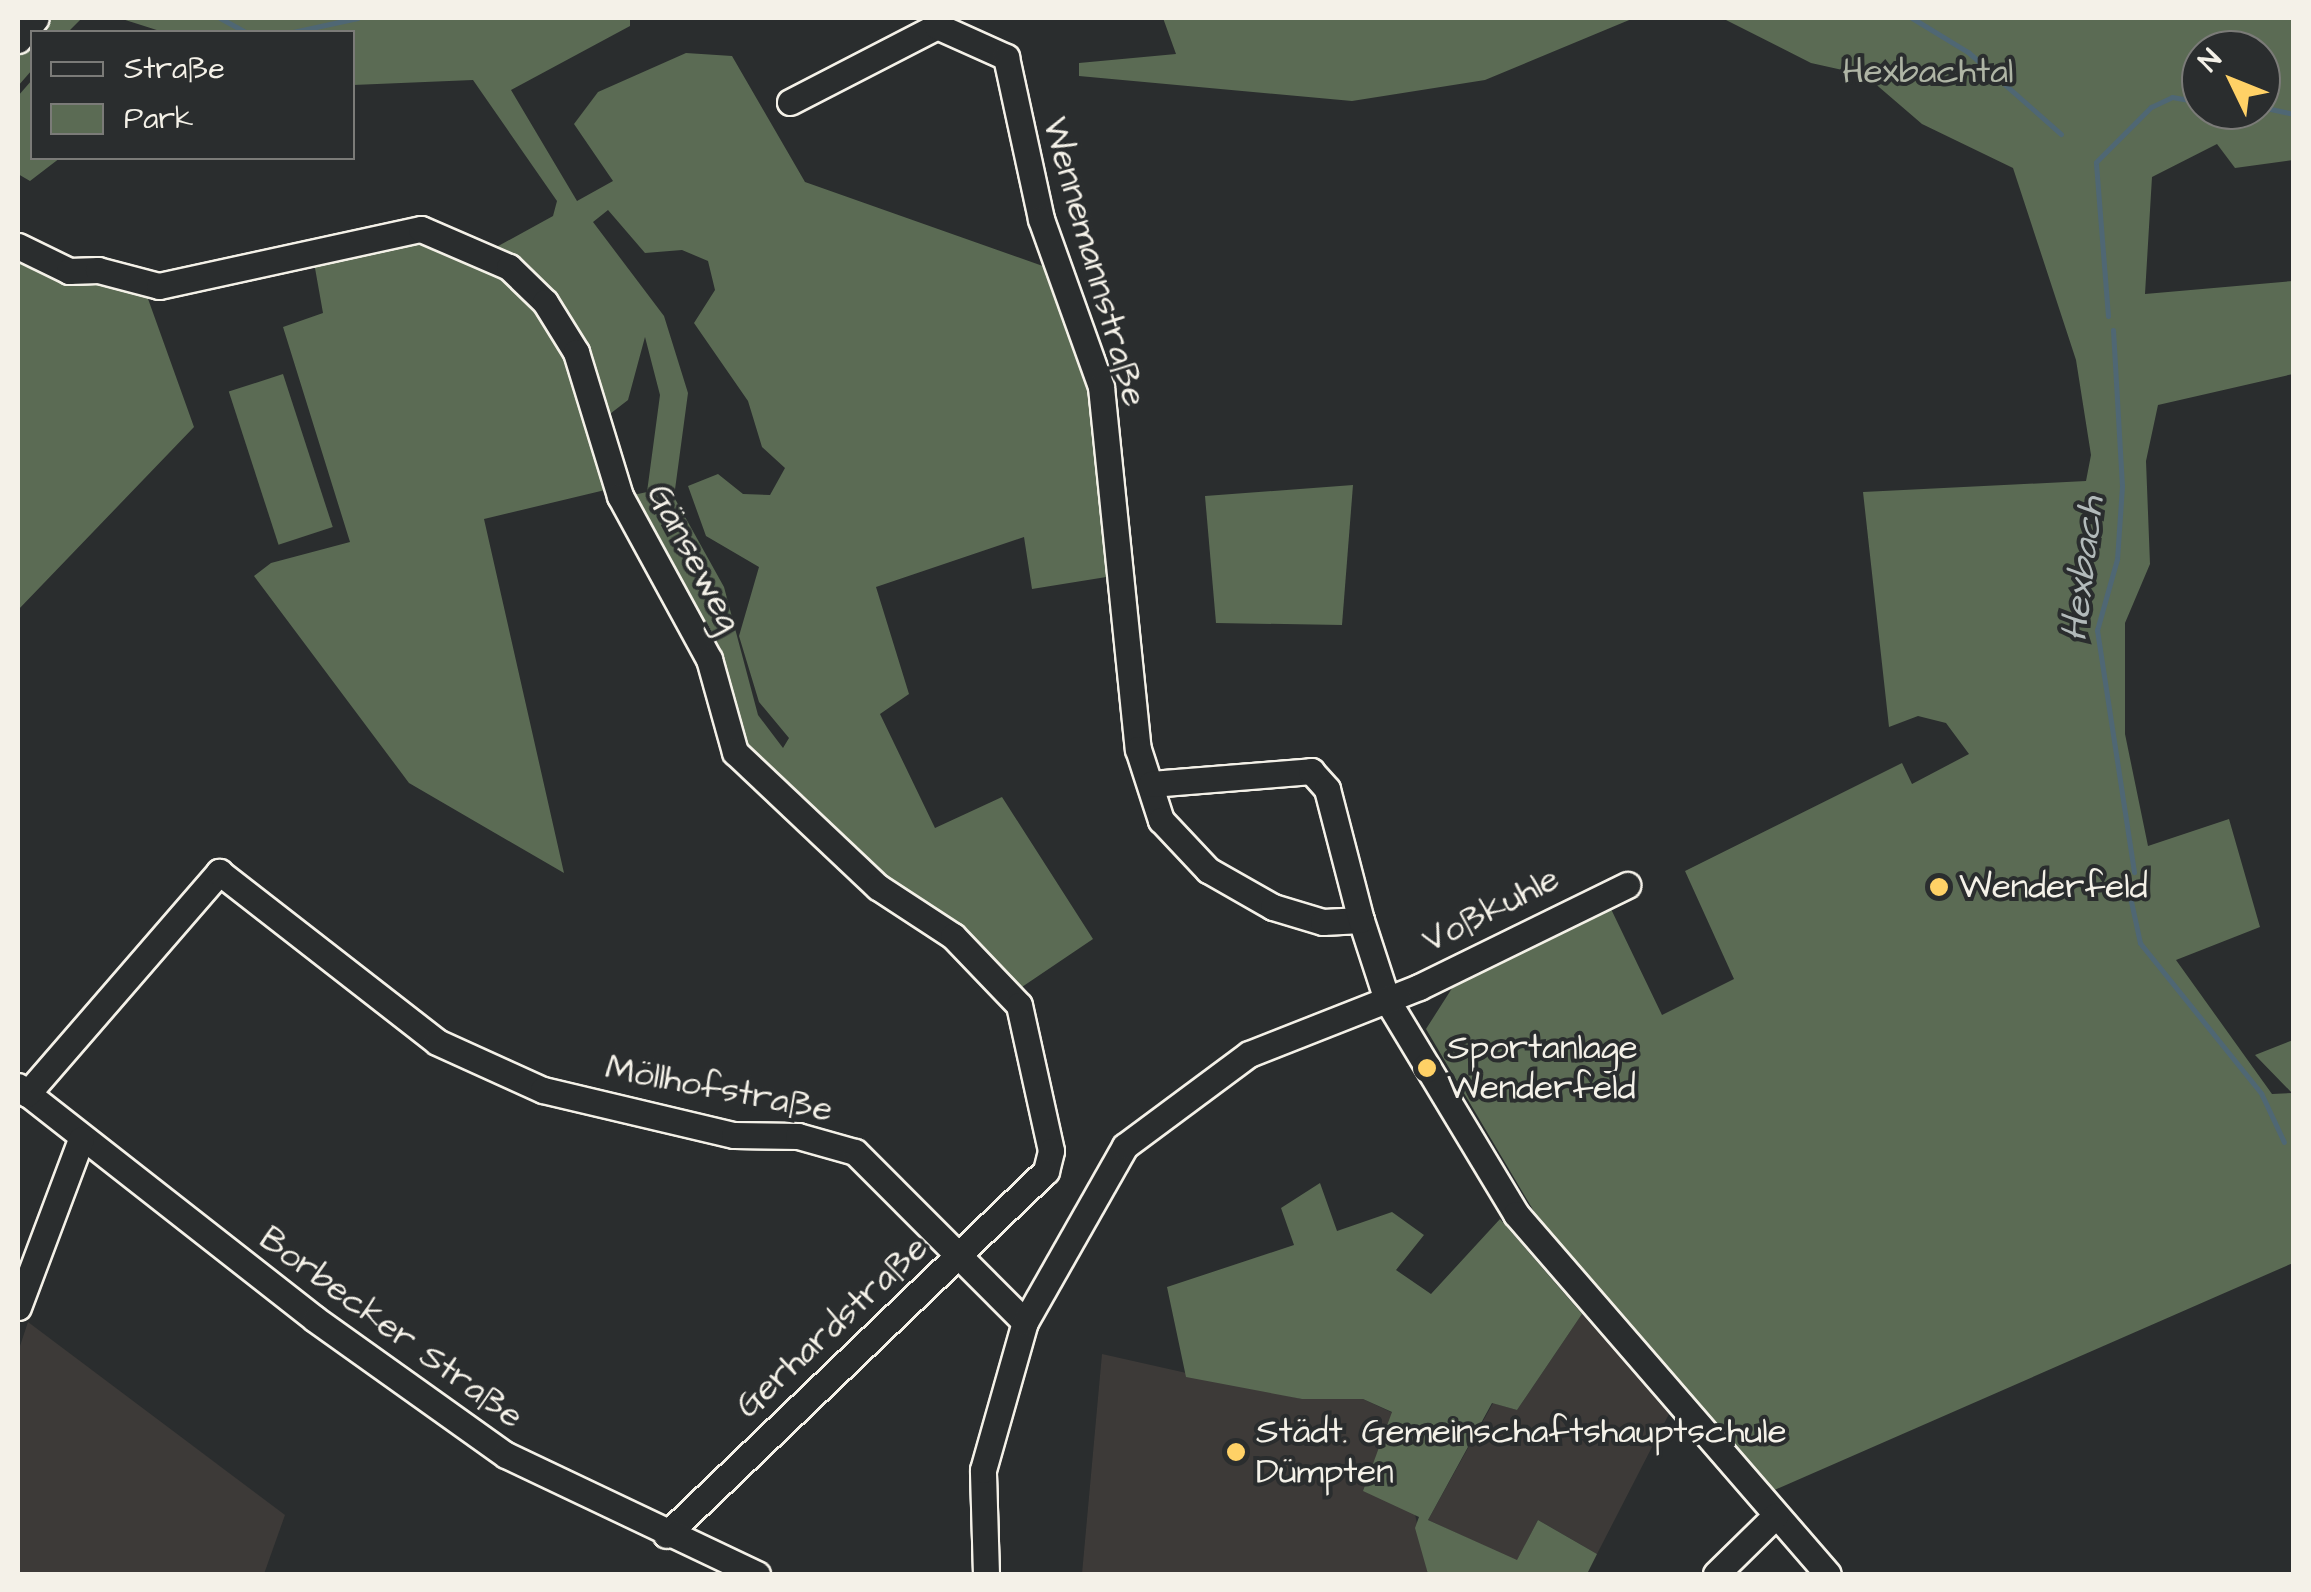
<!DOCTYPE html>
<meta charset="utf-8">
<style>
body{margin:0}
#map{position:relative;width:2311px;height:1592px;overflow:hidden;background:#2a2d2e;font-family:"Architects Daughter",sans-serif}
div>[style]{position:absolute}
.built>*{inset:0;background:#3d3a38}
.green>*{inset:0;background:#5b6b54;transform-origin:0 0}
.stream>*{height:5px;margin:-2.5px;padding:0 2.5px;transform-origin:2.5px;border-radius:2.5px;background:#4f6774}
.roads{filter:drop-shadow(2px 0 #f4f1e8) drop-shadow(-2px 0 #f4f1e8) drop-shadow(0 2px #f4f1e8) drop-shadow(0 -2px #f4f1e8)}
.minor>*{height:25px;margin:-12.5px;padding:0 12.5px;transform-origin:12.5px;border-radius:12.5px;background:#2a2d2e}
.dots>*{width:28px;height:28px;translate:-50% -50%;box-sizing:border-box;border:5px solid #2a2d2e;border-radius:50%}
span{translate:-50% -50%;white-space:nowrap;text-align:center;line-height:1.15;-webkit-text-stroke:8px #2a2d2e;paint-order:stroke}
.park-label{font-size:35px;color:#afb5a5}
.street-label{font-size:35px;color:#f4f1e8}
.poi-label{font-size:35px;color:#f4f1e8}
.left{translate:0 -50%;text-align:left}
.water-label{font-size:38px;color:#b2baba;font-style:italic}
.frame{position:absolute;inset:0;border:20px solid #f4f1e8;pointer-events:none}
.legend{position:absolute;left:30px;top:30px;width:325px;height:130px;box-sizing:border-box;background:#2a2d2e;border:2px solid #7b7b78;margin:0;padding:12px 18px;list-style:none;font-size:30px;color:#f4f1e8}
.legend li{display:flex;align-items:center;gap:20px;height:50px}
.legend b{width:50px;border:2px solid #7b7b78}
.north{position:absolute;left:2181px;top:30px;width:100px;height:100px;box-sizing:border-box;background:#2a2d2e;border:2px solid #7b7b78;border-radius:50%;rotate:313deg;font-size:28px;font-weight:700;line-height:40px;text-align:center;color:#f4f1e8}
.north::after{content:'';display:block;margin:auto;width:35px;height:45px;background:#ffd166;clip-path:polygon(50% 0,100% 100%,50% 72%,0 100%)}
</style>
<div id="map">
<div class="built">
<div style="clip-path:polygon(1582px 1314px,1669px 1414px,1597px 1554px,1538px 1520px,1517px 1561px,1428px 1520px,1493px 1403px,1517px 1410px)"></div>
<div style="clip-path:polygon(28px 1322px,285px 1515px,264px 1574px,18px 1574px,18px 1352px)"></div>
<div style="clip-path:polygon(1102px 1354px,1302px 1399px,1363px 1399px,1393px 1413px,1428px 1574px,1082px 1574px)"></div>
</div>
<div class="green">
<div style="clip-path:polygon(18px 18px,82px 18px,68px 32px,32px 32px,32px 70px,18px 86px)"></div>
<div style="clip-path:polygon(evenodd,119px 18px,630px 18px,630px 26px,511px 90px,577px 201px,613px 181px,574px 124px,598px 92px,686px 53px,732px 56px,805px 182px,1071px 276px,1125px 574px,1032px 589px,1024px 537px,876px 587px,909px 694px,880px 714px,935px 828px,1002px 797px,1093px 939px,1007px 997px,750px 763px,624px 497px,647px 492px,660px 395px,645px 337px,628px 400px,606px 417px,626px 485px,484px 519px,564px 873px,409px 783px,254px 576px,271px 563px,350px 542px,283px 327px,323px 313px,310px 240px,406px 227px,491px 250px,553px 216px,557px 201px,473px 80px,353px 85px,352px 32px,163px 32px,119px 18px,608px 210px,645px 253px,682px 250px,708px 261px,715px 290px,694px 323px,748px 401px,762px 447px,785px 468px,770px 495px,743px 494px,718px 474px,688px 486px,706px 536px,759px 567px,739px 636px,759px 702px,789px 738px,783px 748px,758px 715px,724px 587px,674px 497px,688px 393px,664px 316px,593px 222px,608px 210px)"></div>
<div style="clip-path:polygon(1163px 18px,1634px 18px,1485px 80px,1352px 101px,1079px 76px,1079px 63px,1176px 54px)"></div>
<div style="clip-path:polygon(evenodd,1722px 18px,2293px 18px,2293px 160px,2235px 168px,2217px 144px,2152px 177px,2145px 294px,2293px 281px,2293px 374px,2158px 405px,2146px 461px,2150px 564px,2125px 623px,2125px 734px,2148px 846px,2229px 819px,2260px 927px,2176px 960px,2272px 1094px,2292px 1093px,2255px 1055px,2293px 1040px,2293px 1263px,1770px 1492px,1542px 1225px,1426px 1029px,1456px 982px,1611px 909px,1662px 1015px,1734px 979px,1685px 871px,1902px 763px,1912px 784px,1969px 754px,1946px 723px,1918px 716px,1889px 727px,1863px 492px,2086px 481px,2091px 455px,2076px 360px,2013px 168px,1922px 124px,1865px 75px,1811px 63px,1722px 18px,2201px 50px,2261px 50px,2261px 110px,2201px 110px,2201px 50px)"></div>
<div style="clip-path:polygon(32px 80px,32px 158px,60px 158px,30px 181px,18px 174px,18px 96px)"></div>
<div style="clip-path:polygon(18px 253px,43px 269px,147px 296px,194px 427px,18px 610px)"></div>
<div style="left:283px;top:374px;width:161px;height:57px;rotate:72deg"></div>
<div style="clip-path:polygon(1353px 485px,1342px 625px,1216px 623px,1205px 496px)"></div>
<div style="clip-path:polygon(1320px 1183px,1337px 1231px,1392px 1212px,1424px 1235px,1396px 1270px,1431px 1294px,1500px 1219px,1582px 1314px,1517px 1410px,1492px 1403px,1428px 1520px,1517px 1560px,1538px 1520px,1597px 1554px,1587px 1574px,1428px 1574px,1415px 1528px,1419px 1517px,1363px 1491px,1392px 1412px,1363px 1399px,1302px 1399px,1186px 1377px,1167px 1287px,1294px 1245px,1281px 1208px)"></div>
</div>
<div class="stream">
<div style="left:220px;top:18px;width:29px;rotate:29deg"></div>
<div style="left:1912px;top:18px;width:66px;rotate:31.3deg"></div>
<div style="left:1968px;top:52px;width:124px;rotate:41.4deg"></div>
<div style="left:293px;top:32px;width:66px;rotate:-12.3deg"></div>
<div style="left:2261px;top:107px;width:34px;rotate:12deg"></div>
<div style="left:2108px;top:316px;width:154px;rotate:-94.5deg"></div>
<div style="left:2096px;top:162px;width:78px;rotate:-45deg"></div>
<div style="left:2151px;top:107px;width:23px;rotate:-25deg"></div>
<div style="left:2172px;top:97px;width:29px;rotate:10deg"></div>
<div style="left:2113px;top:330px;width:156px;rotate:86.7deg"></div>
<div style="left:2122px;top:486px;width:73px;rotate:93.9deg"></div>
<div style="left:2117px;top:559px;width:74px;rotate:105.7deg"></div>
<div style="left:2097px;top:630px;width:245px;rotate:81.3deg"></div>
<div style="left:2129px;top:892px;width:52px;rotate:77.8deg"></div>
<div style="left:2140px;top:943px;width:193px;rotate:51.1deg"></div>
<div style="left:2261px;top:1093px;width:54px;rotate:64.9deg"></div>
<div style="left:2293px;top:1157px;width:1px;rotate:45deg"></div>
</div>
<div class="roads">
<div class="minor">
<div style="left:18px;top:40px;width:28px;rotate:-51deg"></div>
<div style="left:790px;top:102px;width:165px;rotate:-27.3deg"></div>
<div style="left:937px;top:26px;width:76px;rotate:24.2deg"></div>
<div style="left:1006px;top:57px;width:166px;rotate:77.8deg"></div>
<div style="left:1041px;top:219px;width:178px;rotate:70.3deg"></div>
<div style="left:1101px;top:387px;width:364px;rotate:84.2deg"></div>
<div style="left:1138px;top:749px;width:75px;rotate:72.1deg"></div>
<div style="left:1161px;top:820px;width:69px;rotate:46.8deg"></div>
<div style="left:1208px;top:870px;width:75px;rotate:29.6deg"></div>
<div style="left:1273px;top:907px;width:52px;rotate:16.7deg"></div>
<div style="left:1323px;top:922px;width:38px;rotate:-3deg"></div>
<div style="left:1361px;top:920px;width:84px;rotate:72deg"></div>
<div style="left:1387px;top:1000px;width:250px;rotate:58.9deg"></div>
<div style="left:1516px;top:1214px;width:476px;rotate:49.1deg"></div>
<div style="left:18px;top:246px;width:57px;rotate:26.1deg"></div>
<div style="left:69px;top:271px;width:29px;rotate:-2deg"></div>
<div style="left:98px;top:270px;width:63px;rotate:14.7deg"></div>
<div style="left:159px;top:286px;width:268px;rotate:-12.3deg"></div>
<div style="left:421px;top:229px;width:96px;rotate:23.4deg"></div>
<div style="left:509px;top:267px;width:50px;rotate:44.2deg"></div>
<div style="left:545px;top:302px;width:59px;rotate:58.2deg"></div>
<div style="left:576px;top:352px;width:151px;rotate:73deg"></div>
<div style="left:620px;top:496px;width:186px;rotate:61.4deg"></div>
<div style="left:709px;top:659px;width:97px;rotate:74.4deg"></div>
<div style="left:735px;top:752px;width:197px;rotate:43.4deg"></div>
<div style="left:878px;top:887px;width:90px;rotate:33.2deg"></div>
<div style="left:953px;top:936px;width:95px;rotate:46.3deg"></div>
<div style="left:1019px;top:1005px;width:149px;rotate:77.6deg"></div>
<div style="left:1051px;top:1151px;width:21px;rotate:104deg"></div>
<div style="left:1046px;top:1171px;width:526px;rotate:136.23deg"></div>
<div style="left:1151px;top:784px;width:161px;rotate:-4.6deg"></div>
<div style="left:1311px;top:771px;width:24px;rotate:48deg"></div>
<div style="left:1327px;top:789px;width:135px;rotate:75.5deg"></div>
<div style="left:18px;top:1086px;width:377px;rotate:38.1deg"></div>
<div style="left:315px;top:1319px;width:234px;rotate:35.5deg"></div>
<div style="left:506px;top:1455px;width:278px;rotate:25.4deg"></div>
<div style="left:27px;top:1094px;width:294px;rotate:-49.1deg"></div>
<div style="left:219px;top:872px;width:276px;rotate:37.9deg"></div>
<div style="left:437px;top:1042px;width:116px;rotate:24.4deg"></div>
<div style="left:543px;top:1090px;width:196px;rotate:13.3deg"></div>
<div style="left:734px;top:1135px;width:64px;rotate:0.9deg"></div>
<div style="left:798px;top:1136px;width:59px;rotate:15.7deg"></div>
<div style="left:855px;top:1152px;width:240px;rotate:45deg"></div>
<div style="left:18px;top:1307px;width:179px;rotate:-69.4deg"></div>
<div style="left:986px;top:1574px;width:104px;rotate:-91.7deg"></div>
<div style="left:983px;top:1470px;width:154px;rotate:-74.2deg"></div>
<div style="left:1025px;top:1322px;width:202px;rotate:-60.4deg"></div>
<div style="left:1125px;top:1146px;width:154px;rotate:-36.6deg"></div>
<div style="left:1249px;top:1054px;width:183px;rotate:-21.5deg"></div>
<div style="left:1419px;top:987px;width:232px;rotate:-26.1deg"></div>
<div style="left:1716px;top:1574px;width:83px;rotate:-44.5deg"></div>
</div>
</div>
<div class="dots">
<div style="left:1939px;top:887px;background:#ffd166"></div>
<div style="left:1427px;top:1068px;background:#ffd166"></div>
<div style="left:1236px;top:1452px;background:#ffd166"></div>
</div>
<div class="park-label">
<span style="left:1928px;top:72px">Hexbachtal</span>
</div>
<div class="street-label">
<span style="left:1094px;top:262px;rotate:74deg">Wennemannstraße</span>
<span style="left:694px;top:558px;rotate:62deg">Gänseweg</span>
<span style="left:1491px;top:910px;rotate:-27deg">Voßkuhle</span>
<span style="left:719px;top:1089px;rotate:11deg">Möllhofstraße</span>
<span style="left:832px;top:1327px;rotate:-43deg">Gerhardstraße</span>
<span style="left:391px;top:1328px;rotate:36deg">Borbecker Straße</span>
</div>
<div class="poi-label">
<span class="left" style="left:1959px;top:887px">Wenderfeld</span>
<span class="left" style="left:1447px;top:1068px">Sportanlage<br>Wenderfeld</span>
<span class="left" style="left:1256px;top:1452px">Städt. Gemeinschaftshauptschule<br>Dümpten</span>
</div>
<div class="water-label">
<span style="left:2084px;top:569px;rotate:-83deg">Hexbach</span>
</div>
<div class="frame"></div>
<ul class="legend">
<li><b style="height:12px;background:#2a2d2e"></b>Straße</li>
<li><b style="height:28px;background:#5b6b54"></b>Park</li>
</ul>
<div class="north">N</div>
</div>
